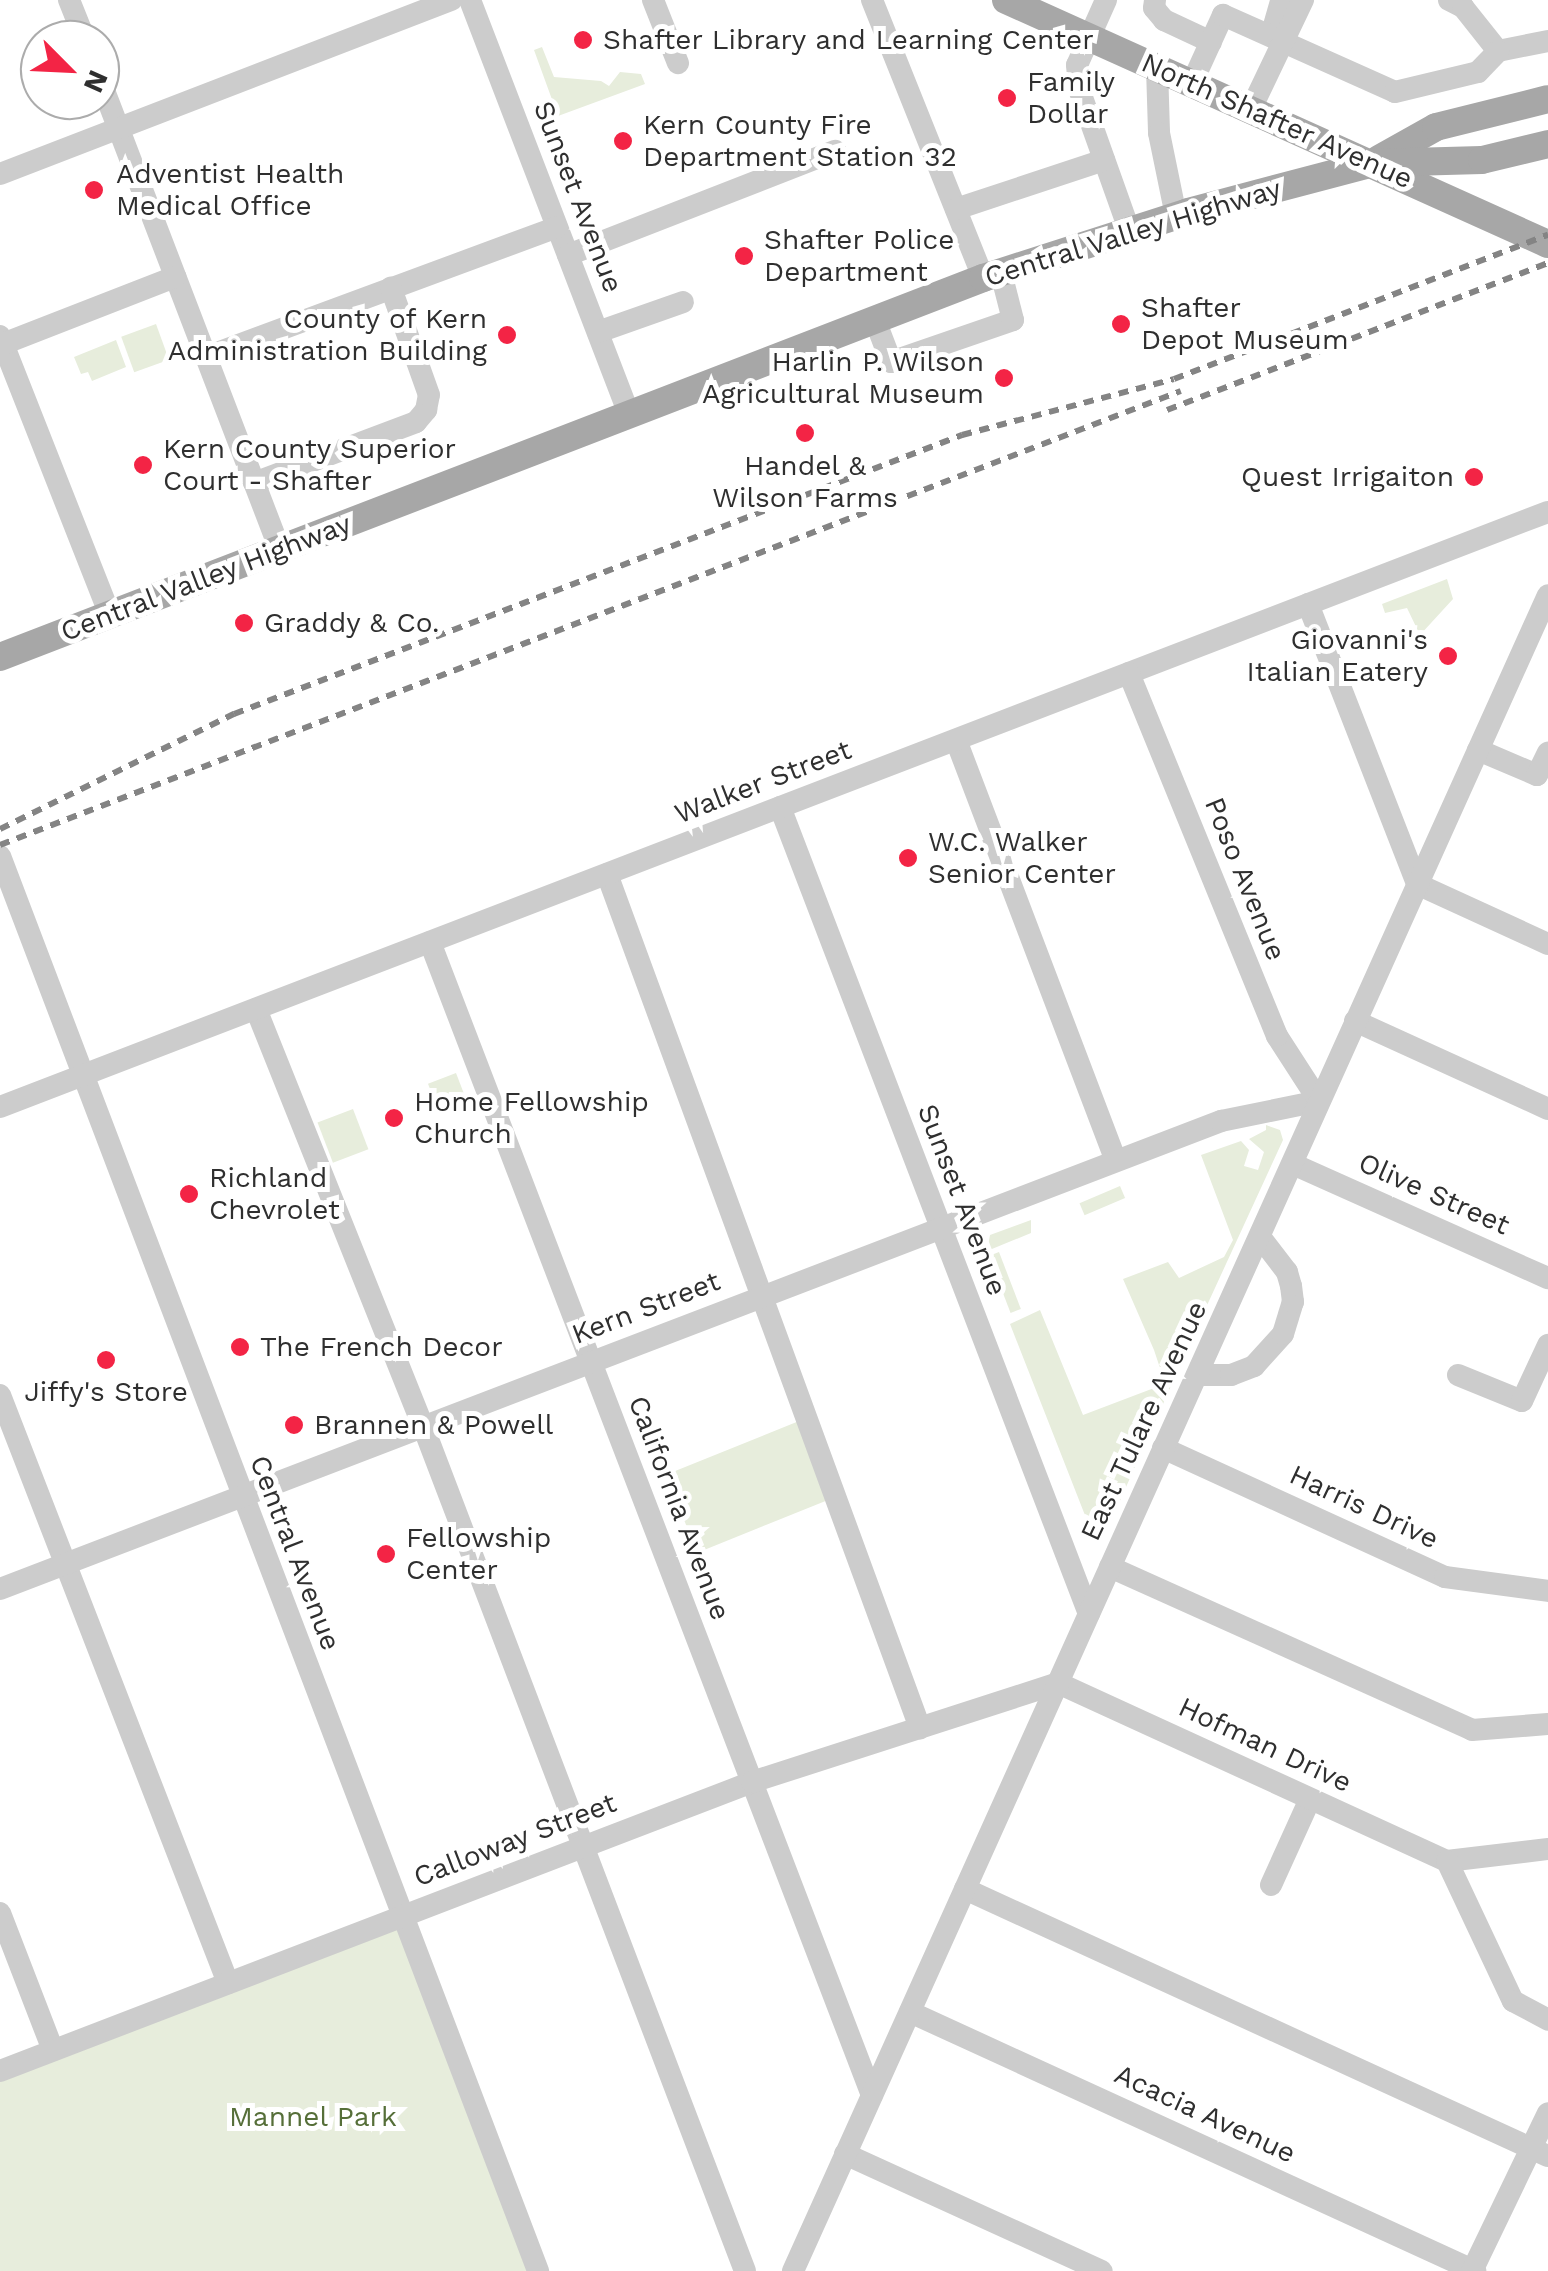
<!DOCTYPE html>
<style>
body{margin:0}
#map{position:relative;width:1548px;height:2271px;overflow:hidden;background:#fff;font-family:"Work Sans",sans-serif}
div>[style]{position:absolute}
.green>*{inset:0;background:#e7eddc;transform-origin:0 0}
.minor>*{height:22px;margin:-11px;padding:0 11px;transform-origin:11px;border-radius:11px;background:#ccc}
.major>*{height:28px;margin:-14px;padding:0 14px;transform-origin:14px;border-radius:14px;background:#a7a7a7}
.rail>*{height:6px;margin-top:-3px;transform-origin:0;background:repeating-linear-gradient(90deg,#848484 0 10px,transparent 0 18px)}
.dots>*{width:28px;height:28px;translate:-50% -50%;box-sizing:border-box;border:5px solid #fff;border-radius:50%}
span{translate:-50% -50%;white-space:nowrap;text-align:center;line-height:1.15;-webkit-text-stroke:10px #fff;paint-order:stroke}
.poi-label{font-size:28px;color:#2f2f2f}
.left{translate:0 -50%;text-align:left}
.right{translate:-100% -50%;text-align:right}
.street-label{font-size:28px;color:#2f2f2f}
.park-label{font-size:28px;color:#566f39}
.north{position:absolute;left:20px;top:20px;width:100px;height:100px;box-sizing:border-box;background:#fff;border:2px solid #acacac;border-radius:50%;rotate:114deg;font-size:28px;font-weight:700;line-height:40px;text-align:center;color:#2f2f2f}
.north::after{content:'';display:block;margin:auto;width:35px;height:45px;background:#f32445;clip-path:polygon(50% 0,100% 100%,50% 72%,0 100%)}
</style>
<div id="map">
<div class="green">
<div style="clip-path:polygon(542px 47px,554px 77px,601px 81px,609px 86px,620px 72px,641px 74px,645px 84px,558px 116px,534px 50px)"></div>
<div style="left:156px;top:324px;width:38px;height:37px;rotate:70deg"></div>
<div style="clip-path:polygon(116px 340px,126px 367px,92px 381px,88px 372px,81px 374px,74px 357px)"></div>
<div style="clip-path:polygon(1447px 579px,1453px 599px,1420px 635px,1407px 608px,1385px 613px,1382px 604px)"></div>
<div style="left:456px;top:1073px;width:30px;height:30px;rotate:69deg"></div>
<div style="left:353px;top:1109px;width:43px;height:38px;rotate:69deg"></div>
<div style="clip-path:polygon(1266px 1125px,1280px 1130px,1283px 1140px,1186px 1351px,1179px 1341px,1184px 1357px,1110px 1523px,1102px 1530px,1090px 1528px,1010px 1324px,1040px 1310px,1083px 1415px,1162px 1385px,1164px 1380px,1154px 1350px,1123px 1279px,1168px 1262px,1179px 1278px,1224px 1257px,1233px 1240px,1201px 1155px,1241px 1141px,1249px 1150px,1244px 1166px,1258px 1170px,1264px 1152px,1249px 1139px,1266px 1130px)"></div>
<div style="left:1120px;top:1186px;width:13px;height:44px;rotate:67deg"></div>
<div style="clip-path:polygon(1031px 1220px,1031px 1233px,987px 1251px,990px 1235px)"></div>
<div style="left:999px;top:1252px;width:61px;height:11px;rotate:69deg"></div>
<div style="left:804px;top:1419px;width:84px;height:149px;rotate:68deg"></div>
<div style="clip-path:polygon(402px 1916px,538px 2271px,0 2271px,0 2071px)"></div>
</div>
<div class="minor">
<div style="left:69px;top:0;width:43px;rotate:68.2deg"></div>
<div style="left:470px;top:0;width:444px;rotate:69deg"></div>
<div style="left:653px;top:0;width:68px;rotate:68.4deg"></div>
<div style="left:872px;top:0;width:299px;rotate:68.2deg"></div>
<div style="left:1106px;top:0;width:71px;rotate:114deg"></div>
<div style="left:1077px;top:65px;width:24px;rotate:85deg"></div>
<div style="left:1079px;top:89px;width:152px;rotate:70.4deg"></div>
<div style="left:1155px;top:0;width:8px;rotate:97deg"></div>
<div style="left:1154px;top:8px;width:16px;rotate:50deg"></div>
<div style="left:1164px;top:20px;width:52px;rotate:25.1deg"></div>
<div style="left:1449px;top:0;width:16px;rotate:27deg"></div>
<div style="left:1463px;top:7px;width:56px;rotate:51.5deg"></div>
<div style="left:1498px;top:51px;width:51px;rotate:-11.3deg"></div>
<div style="left:1271px;top:36px;width:37px;rotate:-74deg"></div>
<div style="left:1157px;top:68px;width:65px;rotate:88.2deg"></div>
<div style="left:1159px;top:133px;width:85px;rotate:78.4deg"></div>
<div style="left:100px;top:80px;width:503px;rotate:69.04deg"></div>
<div style="left:1192px;top:83px;width:75px;rotate:-65.5deg"></div>
<div style="left:1223px;top:15px;width:188px;rotate:24.1deg"></div>
<div style="left:1395px;top:92px;width:85px;rotate:-13.5deg"></div>
<div style="left:1478px;top:72px;width:29px;rotate:-46deg"></div>
<div style="left:1251px;top:109px;width:121px;rotate:-64.5deg"></div>
<div style="left:0;top:174px;width:484px;rotate:-21.1deg"></div>
<div style="left:956px;top:209px;width:156px;rotate:-18.3deg"></div>
<div style="left:568px;top:255px;width:287px;rotate:-21.3deg"></div>
<div style="left:875px;top:320px;width:45px;rotate:69.1deg"></div>
<div style="left:891px;top:362px;width:129px;rotate:-19deg"></div>
<div style="left:1013px;top:320px;width:49px;rotate:-104.3deg"></div>
<div style="left:598px;top:332px;width:90px;rotate:-19.4deg"></div>
<div style="left:0;top:336px;width:300px;rotate:68.5deg"></div>
<div style="left:3px;top:344px;width:185px;rotate:-21.3deg"></div>
<div style="left:206px;top:357px;width:374px;rotate:-20.3deg"></div>
<div style="left:254px;top:483px;width:173px;rotate:-20.6deg"></div>
<div style="left:416px;top:422px;width:16px;rotate:-50deg"></div>
<div style="left:426px;top:410px;width:15px;rotate:-79deg"></div>
<div style="left:429px;top:395px;width:114px;rotate:-109.6deg"></div>
<div style="left:1308px;top:604px;width:300px;rotate:68.7deg"></div>
<div style="left:1417px;top:884px;width:144px;rotate:24.6deg"></div>
<div style="left:956px;top:740px;width:450px;rotate:69.2deg"></div>
<div style="left:1478px;top:750px;width:64px;rotate:23deg"></div>
<div style="left:1537px;top:775px;width:25px;rotate:-64deg"></div>
<div style="left:780px;top:807px;width:864px;rotate:69.05deg"></div>
<div style="left:0;top:856px;width:1514px;rotate:69.18deg"></div>
<div style="left:607px;top:874px;width:910px;rotate:69.87deg"></div>
<div style="left:430px;top:942px;width:1235px;rotate:69.03deg"></div>
<div style="left:256px;top:1009px;width:449px;rotate:68.2deg"></div>
<div style="left:423px;top:1426px;width:904px;rotate:69.14deg"></div>
<div style="left:1355px;top:1021px;width:212px;rotate:24.5deg"></div>
<div style="left:0;top:1107px;width:1658px;rotate:-21.03deg"></div>
<div style="left:1295px;top:1165px;width:277px;rotate:24.1deg"></div>
<div style="left:1197px;top:1375px;width:34px"></div>
<div style="left:1231px;top:1375px;width:25px;rotate:-21deg"></div>
<div style="left:1254px;top:1366px;width:43px;rotate:-47.8deg"></div>
<div style="left:1283px;top:1334px;width:34px;rotate:-73deg"></div>
<div style="left:1293px;top:1302px;width:16px;rotate:-97deg"></div>
<div style="left:1291px;top:1286px;width:15px;rotate:-106deg"></div>
<div style="left:1287px;top:1272px;width:43px;rotate:-127.4deg"></div>
<div style="left:1458px;top:1375px;width:69px;rotate:22.1deg"></div>
<div style="left:1522px;top:1401px;width:62px;rotate:-65.1deg"></div>
<div style="left:0;top:1395px;width:631px;rotate:68.81deg"></div>
<div style="left:1163px;top:1448px;width:310px;rotate:24.6deg"></div>
<div style="left:1445px;top:1577px;width:104px;rotate:7.7deg"></div>
<div style="left:1110px;top:1567px;width:397px;rotate:24.2deg"></div>
<div style="left:1472px;top:1730px;width:76px;rotate:-4.5deg"></div>
<div style="left:0;top:1589px;width:1308px;rotate:-20.97deg"></div>
<div style="left:1221px;top:1121px;width:100px;rotate:-11.5deg"></div>
<div style="left:1319px;top:1101px;width:77px;rotate:-122.9deg"></div>
<div style="left:1277px;top:1036px;width:392px;rotate:-112.2deg"></div>
<div style="left:1447px;top:1861px;width:102px;rotate:-6.8deg"></div>
<div style="left:1271px;top:1885px;width:94px;rotate:-65.6deg"></div>
<div style="left:965px;top:1889px;width:641px;rotate:24.61deg"></div>
<div style="left:0;top:1913px;width:147px;rotate:68.9deg"></div>
<div style="left:910px;top:2012px;width:622px;rotate:24.63deg"></div>
<div style="left:0;top:2071px;width:806px;rotate:-21.02deg"></div>
<div style="left:752px;top:1782px;width:322px;rotate:-17.9deg"></div>
<div style="left:1058px;top:1683px;width:428px;rotate:24.6deg"></div>
<div style="left:1447px;top:1861px;width:155px;rotate:64.8deg"></div>
<div style="left:1513px;top:2001px;width:40px;rotate:28deg"></div>
<div style="left:845px;top:2154px;width:282px;rotate:24.5deg"></div>
<div style="left:793px;top:2271px;width:1838px;rotate:-65.75deg"></div>
<div style="left:1472px;top:2271px;width:175px;rotate:-64.3deg"></div>
</div>
<div class="major">
<div style="left:1006px;top:0;width:594px;rotate:24.24deg"></div>
<div style="left:1379px;top:159px;width:65px;rotate:-29.3deg"></div>
<div style="left:1436px;top:127px;width:115px;rotate:-14deg"></div>
<div style="left:0;top:657px;width:1054px;rotate:-21.08deg"></div>
<div style="left:983px;top:278px;width:215px;rotate:-17.8deg"></div>
<div style="left:1188px;top:212px;width:191px;rotate:-14.8deg"></div>
<div style="left:1373px;top:163px;width:109px;rotate:-1.6deg"></div>
<div style="left:1482px;top:160px;width:68px;rotate:-13.6deg"></div>
</div>
<div class="rail">
<div style="left:1167px;top:410px;width:408px;rotate:-21.1deg"></div>
<div style="left:0;top:829px;width:261px;rotate:-26.2deg"></div>
<div style="left:234px;top:714px;width:780px;rotate:-20.97deg"></div>
<div style="left:962px;top:435px;width:219px;rotate:-14.8deg"></div>
<div style="left:1174px;top:379px;width:401px;rotate:-21.1deg"></div>
<div style="left:0;top:845px;width:1265px;rotate:-21.03deg"></div>
</div>
<div class="dots">
<div style="left:583px;top:40px;background:#f32445"></div>
<div style="left:1007px;top:98px;background:#f32445"></div>
<div style="left:623px;top:141px;background:#f32445"></div>
<div style="left:94px;top:190px;background:#f32445"></div>
<div style="left:744px;top:256px;background:#f32445"></div>
<div style="left:1121px;top:324px;background:#f32445"></div>
<div style="left:507px;top:335px;background:#f32445"></div>
<div style="left:1004px;top:378px;background:#f32445"></div>
<div style="left:805px;top:433px;background:#f32445"></div>
<div style="left:143px;top:465px;background:#f32445"></div>
<div style="left:1474px;top:477px;background:#f32445"></div>
<div style="left:244px;top:623px;background:#f32445"></div>
<div style="left:1448px;top:656px;background:#f32445"></div>
<div style="left:908px;top:858px;background:#f32445"></div>
<div style="left:394px;top:1118px;background:#f32445"></div>
<div style="left:189px;top:1194px;background:#f32445"></div>
<div style="left:240px;top:1347px;background:#f32445"></div>
<div style="left:106px;top:1360px;background:#f32445"></div>
<div style="left:294px;top:1425px;background:#f32445"></div>
<div style="left:386px;top:1554px;background:#f32445"></div>
</div>
<div class="poi-label">
<span class="left" style="left:603px;top:40px">Shafter Library and Learning Center</span>
<span class="left" style="left:1027px;top:98px">Family<br>Dollar</span>
<span class="left" style="left:643px;top:141px">Kern County Fire<br>Department Station 32</span>
<span class="left" style="left:116px;top:190px">Adventist Health<br>Medical Office</span>
<span class="left" style="left:764px;top:256px">Shafter Police<br>Department</span>
<span class="left" style="left:1141px;top:324px">Shafter<br>Depot Museum</span>
<span class="right" style="left:487px;top:335px">County of Kern<br>Administration Building</span>
<span class="right" style="left:984px;top:378px">Harlin P. Wilson<br>Agricultural Museum</span>
<span class="left" style="left:163px;top:465px">Kern County Superior<br>Court - Shafter</span>
<span style="left:805px;top:482px">Handel &amp;<br>Wilson Farms</span>
<span class="right" style="left:1454px;top:477px">Quest Irrigaiton</span>
<span class="left" style="left:264px;top:623px">Graddy &amp; Co.</span>
<span class="right" style="left:1428px;top:656px">Giovanni's<br>Italian Eatery</span>
<span class="left" style="left:928px;top:858px">W.C. Walker<br>Senior Center</span>
<span class="left" style="left:414px;top:1118px">Home Fellowship<br>Church</span>
<span class="left" style="left:209px;top:1194px">Richland<br>Chevrolet</span>
<span class="left" style="left:260px;top:1347px">The French Decor</span>
<span style="left:106px;top:1392px">Jiffy's Store</span>
<span class="left" style="left:314px;top:1425px">Brannen &amp; Powell</span>
<span class="left" style="left:406px;top:1554px">Fellowship<br>Center</span>
</div>
<div class="street-label">
<span style="left:1277px;top:121px;rotate:24deg">North Shafter Avenue</span>
<span style="left:578px;top:197px;rotate:69deg">Sunset Avenue</span>
<span style="left:1133px;top:233px;rotate:-17deg">Central Valley Highway</span>
<span style="left:206px;top:578px;rotate:-21deg">Central Valley Highway</span>
<span style="left:763px;top:782px;rotate:-21deg">Walker Street</span>
<span style="left:1245px;top:879px;rotate:68deg">Poso Avenue</span>
<span style="left:1434px;top:1194px;rotate:24deg">Olive Street</span>
<span style="left:962px;top:1200px;rotate:69deg">Sunset Avenue</span>
<span style="left:646px;top:1308px;rotate:-21deg">Kern Street</span>
<span style="left:1144px;top:1421px;rotate:-65deg">East Tulare Avenue</span>
<span style="left:1364px;top:1507px;rotate:25deg">Harris Drive</span>
<span style="left:679px;top:1508px;rotate:69deg">California Avenue</span>
<span style="left:295px;top:1553px;rotate:69deg">Central Avenue</span>
<span style="left:1265px;top:1745px;rotate:25deg">Hofman Drive</span>
<span style="left:515px;top:1840px;rotate:-21deg">Calloway Street</span>
<span style="left:1205px;top:2114px;rotate:25deg">Acacia Avenue</span>
</div>
<div class="park-label">
<span style="left:313px;top:2117px">Mannel Park</span>
</div>
<div class="north">N</div>
</div>
